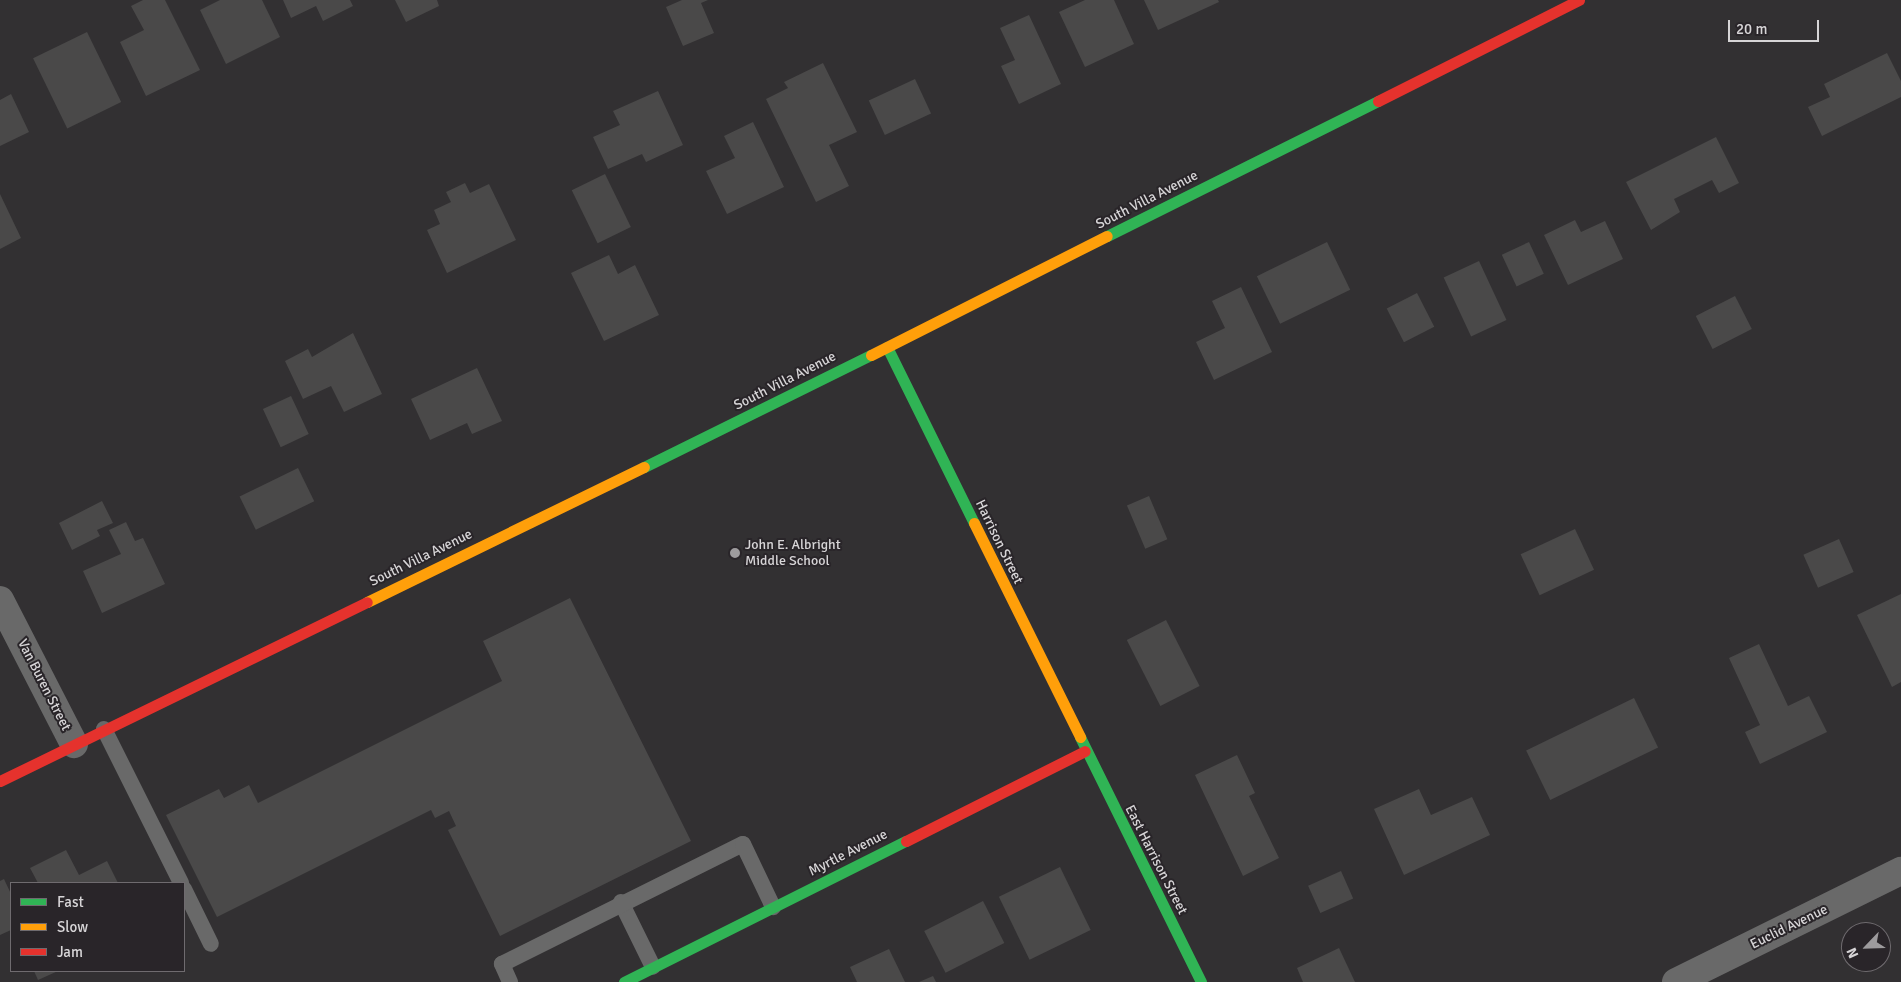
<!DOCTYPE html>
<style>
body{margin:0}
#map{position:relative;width:1901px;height:982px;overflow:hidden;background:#323032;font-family:Signika,sans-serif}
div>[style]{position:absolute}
.building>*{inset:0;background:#4a4949;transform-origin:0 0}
.lane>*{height:16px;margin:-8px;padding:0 8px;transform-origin:8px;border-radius:8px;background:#696969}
.street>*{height:28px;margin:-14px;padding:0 14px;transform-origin:14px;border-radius:14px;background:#696969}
.fast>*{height:11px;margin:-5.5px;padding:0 5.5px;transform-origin:5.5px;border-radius:5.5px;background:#30b455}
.slow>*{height:11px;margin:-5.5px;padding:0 5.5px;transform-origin:5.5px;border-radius:5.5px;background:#ff9f0a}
.jam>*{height:11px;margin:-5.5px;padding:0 5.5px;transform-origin:5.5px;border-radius:5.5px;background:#e5322d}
.dots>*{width:14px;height:14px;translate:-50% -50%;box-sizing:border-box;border:2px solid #292529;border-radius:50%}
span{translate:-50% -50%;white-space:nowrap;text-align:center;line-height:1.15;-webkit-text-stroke:4px #292529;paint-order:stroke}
.street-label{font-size:14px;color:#d7d5d7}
.poi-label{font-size:14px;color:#d7d5d7}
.left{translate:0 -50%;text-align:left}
.legend{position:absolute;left:10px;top:882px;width:175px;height:90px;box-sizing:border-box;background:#292529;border:1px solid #6f6b6f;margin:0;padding:6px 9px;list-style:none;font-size:15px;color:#d7d5d7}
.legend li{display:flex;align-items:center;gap:10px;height:25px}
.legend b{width:25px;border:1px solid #6f6b6f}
.north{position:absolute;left:1841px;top:922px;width:50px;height:50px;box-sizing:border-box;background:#292529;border:1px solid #6f6b6f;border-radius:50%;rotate:246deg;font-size:14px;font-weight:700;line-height:20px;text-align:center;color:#d7d5d7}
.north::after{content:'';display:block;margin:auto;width:18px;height:22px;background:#9d9b9d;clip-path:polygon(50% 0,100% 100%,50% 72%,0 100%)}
.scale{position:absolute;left:1728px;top:20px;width:91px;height:22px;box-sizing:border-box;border:2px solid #d7d5d7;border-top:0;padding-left:6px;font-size:15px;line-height:18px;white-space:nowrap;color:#d7d5d7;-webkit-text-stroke:4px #292529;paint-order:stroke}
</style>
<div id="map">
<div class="building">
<div style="clip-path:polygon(143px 0,165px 0,200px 70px,146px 96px,120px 42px,144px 30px,131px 6px)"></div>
<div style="clip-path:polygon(220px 0,262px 0,280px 37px,226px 64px,200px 10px)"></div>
<div style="clip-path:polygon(283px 0,350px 0,353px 6px,323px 21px,316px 6px,291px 18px)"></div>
<div style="clip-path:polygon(395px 0,437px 0,439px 6px,406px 22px)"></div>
<div style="clip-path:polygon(682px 0,708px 0,701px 3px,714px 33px,683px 46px,666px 7px)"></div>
<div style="clip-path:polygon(1085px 0,1114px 0,1134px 44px,1085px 67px,1059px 12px)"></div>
<div style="clip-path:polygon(1144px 0,1218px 0,1219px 2px,1158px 30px)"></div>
<div style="clip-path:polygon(1029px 15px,1061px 84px,1019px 104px,1001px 66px,1015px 60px,1000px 28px)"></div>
<div style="left:87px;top:32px;width:78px;height:60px;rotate:64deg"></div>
<div style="clip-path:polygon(1887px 53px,1901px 81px,1901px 97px,1822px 136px,1808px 107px,1830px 97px,1824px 84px)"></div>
<div style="clip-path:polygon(823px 63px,857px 132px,829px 145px,849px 186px,816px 202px,766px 99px,788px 88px,784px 82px)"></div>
<div style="left:915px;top:79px;width:38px;height:51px;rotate:65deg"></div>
<div style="clip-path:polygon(658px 91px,683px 145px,646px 162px,642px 154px,608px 169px,593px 137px,620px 125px,613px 111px)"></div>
<div style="clip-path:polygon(11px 94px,29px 132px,0 146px,0 100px)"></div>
<div style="clip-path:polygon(753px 122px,784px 187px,727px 214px,706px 171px,735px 158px,724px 136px)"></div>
<div style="clip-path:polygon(1716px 137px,1739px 183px,1719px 193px,1712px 180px,1674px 199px,1680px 212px,1651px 230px,1626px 182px)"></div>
<div style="left:605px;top:174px;width:59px;height:37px;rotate:64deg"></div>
<div style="clip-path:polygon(465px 183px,470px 193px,489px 184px,516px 240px,447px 273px,427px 230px,440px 224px,434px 210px,451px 202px,446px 192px)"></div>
<div style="clip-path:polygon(0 194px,21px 238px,0 249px)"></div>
<div style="clip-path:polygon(1575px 220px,1581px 232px,1605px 221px,1623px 259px,1568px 285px,1544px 235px)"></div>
<div style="left:1327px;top:242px;width:53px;height:78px;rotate:64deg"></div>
<div style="left:1529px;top:242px;width:35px;height:30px;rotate:65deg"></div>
<div style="clip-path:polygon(609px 255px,618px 274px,635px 265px,659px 315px,604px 341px,571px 273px)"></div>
<div style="left:1479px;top:261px;width:65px;height:39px;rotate:65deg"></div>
<div style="clip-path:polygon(1241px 287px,1272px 352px,1214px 380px,1196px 342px,1225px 328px,1212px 301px)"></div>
<div style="left:1417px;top:293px;width:38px;height:34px;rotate:63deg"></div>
<div style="left:1735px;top:296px;width:37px;height:44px;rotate:63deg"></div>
<div style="clip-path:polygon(353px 333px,382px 394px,344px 412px,331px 386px,303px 399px,285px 361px,308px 349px,312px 357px)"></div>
<div style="clip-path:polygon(477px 368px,502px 421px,472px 434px,467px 423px,430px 440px,411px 399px)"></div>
<div style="left:291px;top:396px;width:42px;height:31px;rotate:65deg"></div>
<div style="left:298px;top:468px;width:37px;height:65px;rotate:64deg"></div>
<div style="left:1149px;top:496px;width:47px;height:24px;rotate:67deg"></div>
<div style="clip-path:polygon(102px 501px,113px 523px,97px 530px,100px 536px,72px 550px,59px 523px)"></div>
<div style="clip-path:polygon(126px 522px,135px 541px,143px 538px,165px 584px,102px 613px,83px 571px,121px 554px,109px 530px)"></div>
<div style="left:1575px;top:529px;width:45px;height:60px;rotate:65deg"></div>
<div style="left:1839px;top:539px;width:36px;height:39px;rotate:66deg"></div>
<div style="clip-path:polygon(1901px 594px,1901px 682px,1892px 687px,1857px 615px)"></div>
<div style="clip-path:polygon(570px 598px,691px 841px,500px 936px,448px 830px,456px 826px,449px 811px,435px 818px,431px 810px,217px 917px,166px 815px,219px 789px,224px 798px,249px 785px,258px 803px,502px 681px,483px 641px)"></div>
<div style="left:1166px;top:620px;width:74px;height:44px;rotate:63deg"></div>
<div style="clip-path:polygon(1759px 644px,1788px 706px,1809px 696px,1827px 732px,1760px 764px,1745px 732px,1760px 725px,1729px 658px)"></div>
<div style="left:1634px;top:698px;width:55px;height:120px;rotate:64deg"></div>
<div style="clip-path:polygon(1237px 755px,1255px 793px,1249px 796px,1279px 858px,1243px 876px,1195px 775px)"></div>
<div style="clip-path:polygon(1419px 789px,1431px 815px,1472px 797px,1490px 835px,1404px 875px,1374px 809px)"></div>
<div style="clip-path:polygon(66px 850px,79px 875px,107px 861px,118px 883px,38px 883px,30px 868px)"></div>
<div style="left:1060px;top:867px;width:70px;height:68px;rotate:64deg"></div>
<div style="left:1341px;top:871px;width:30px;height:36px;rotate:66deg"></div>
<div style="clip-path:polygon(4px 879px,11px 894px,11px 930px,0 935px,0 881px)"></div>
<div style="left:983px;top:901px;width:47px;height:66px;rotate:63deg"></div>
<div style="clip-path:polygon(1339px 948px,1355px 982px,1303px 982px,1297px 968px)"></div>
<div style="clip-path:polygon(889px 949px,905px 982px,857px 982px,850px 967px)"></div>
<div style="clip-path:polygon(34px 971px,58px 971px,38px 980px)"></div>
<div style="clip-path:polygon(933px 976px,936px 982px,919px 982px)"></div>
</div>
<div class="lane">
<div style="left:104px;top:729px;width:172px;rotate:63.4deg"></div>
<div style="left:184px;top:889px;width:61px;rotate:63.9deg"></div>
<div style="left:621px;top:902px;width:72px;rotate:63.8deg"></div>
<div style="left:510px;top:982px;width:20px;rotate:-114deg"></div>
<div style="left:502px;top:964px;width:269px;rotate:-26.5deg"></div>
<div style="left:743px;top:844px;width:70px;rotate:64.5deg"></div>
</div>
<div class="street">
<div style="left:0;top:600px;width:162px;rotate:62.8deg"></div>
<div style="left:1676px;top:982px;width:251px;rotate:-26.3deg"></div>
</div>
<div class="fast">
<div style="left:1107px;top:236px;width:303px;rotate:-26.5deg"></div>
<div style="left:887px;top:347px;width:196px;rotate:63.7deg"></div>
<div style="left:644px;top:467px;width:253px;rotate:-26.3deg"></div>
<div style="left:1080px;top:737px;width:273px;rotate:63.7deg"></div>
<div style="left:624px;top:982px;width:315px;rotate:-26.6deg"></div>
</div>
<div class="slow">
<div style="left:871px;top:355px;width:264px;rotate:-26.8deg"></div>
<div style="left:974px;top:523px;width:239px;rotate:63.6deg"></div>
<div style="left:367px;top:602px;width:308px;rotate:-26deg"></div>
</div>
<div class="jam">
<div style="left:1378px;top:101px;width:225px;rotate:-26.7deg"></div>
<div style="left:0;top:781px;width:408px;rotate:-26deg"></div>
<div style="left:906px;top:841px;width:200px;rotate:-26.7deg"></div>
</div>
<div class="dots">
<div style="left:735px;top:553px;background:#9d9b9d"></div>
</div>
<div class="street-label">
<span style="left:1147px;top:200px;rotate:-27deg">South Villa Avenue</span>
<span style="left:785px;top:381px;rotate:-27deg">South Villa Avenue</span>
<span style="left:999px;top:542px;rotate:64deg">Harrison Street</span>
<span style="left:421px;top:558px;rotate:-26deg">South Villa Avenue</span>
<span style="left:44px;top:685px;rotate:63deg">Van Buren Street</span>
<span style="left:848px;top:853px;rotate:-27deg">Myrtle Avenue</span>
<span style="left:1156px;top:860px;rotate:63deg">East Harrison Street</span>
<span style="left:1789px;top:927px;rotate:-26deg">Euclid Avenue</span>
</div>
<div class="poi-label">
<span class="left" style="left:745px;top:553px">John E. Albright<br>Middle School</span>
</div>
<ul class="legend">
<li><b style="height:6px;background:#30b455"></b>Fast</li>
<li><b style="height:6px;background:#ff9f0a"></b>Slow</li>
<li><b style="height:6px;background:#e5322d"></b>Jam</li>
</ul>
<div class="north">N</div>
<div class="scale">20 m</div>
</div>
